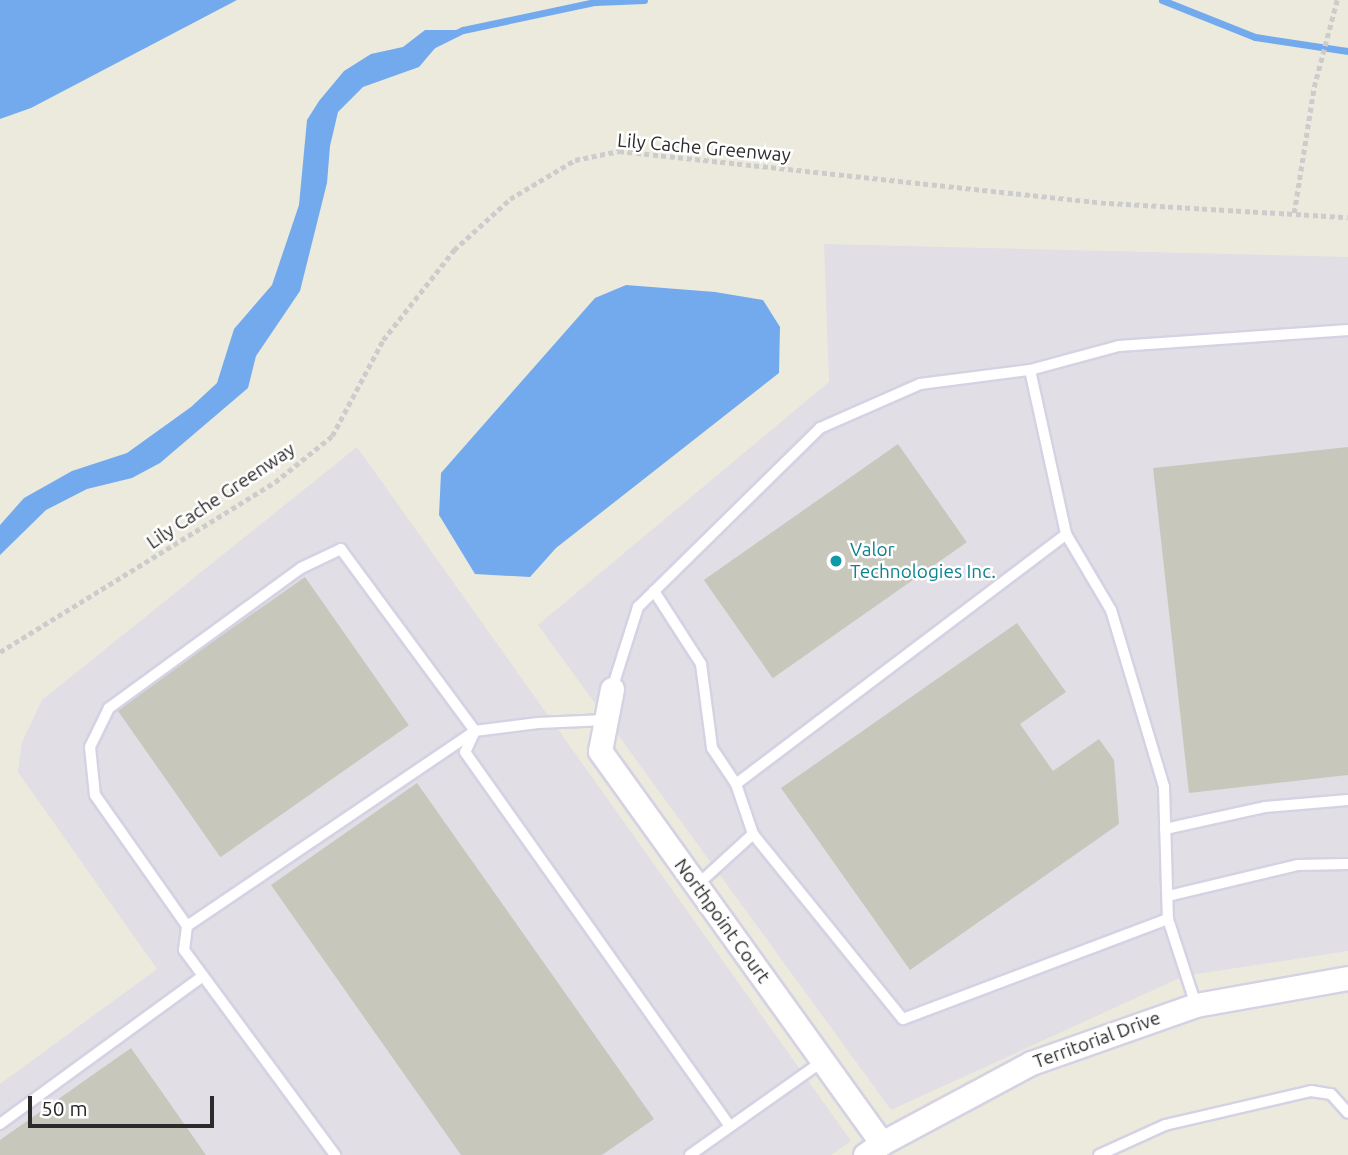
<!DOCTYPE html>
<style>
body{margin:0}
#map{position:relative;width:1348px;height:1155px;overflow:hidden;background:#eceadd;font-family:Ubuntu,sans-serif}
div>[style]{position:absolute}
.industrial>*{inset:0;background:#e2dee5}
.water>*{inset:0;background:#72aaed}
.stream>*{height:7px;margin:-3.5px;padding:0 3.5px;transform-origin:3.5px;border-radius:3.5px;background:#72aaed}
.building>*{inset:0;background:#c8c7bc;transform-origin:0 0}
.path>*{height:4.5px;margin-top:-2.25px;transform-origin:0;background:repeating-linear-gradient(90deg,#ccc 0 5px,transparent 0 8.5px)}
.roads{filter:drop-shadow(2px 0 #d4d2e3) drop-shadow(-2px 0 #d4d2e3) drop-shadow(0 2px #d4d2e3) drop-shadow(0 -2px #d4d2e3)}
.lane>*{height:10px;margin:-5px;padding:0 5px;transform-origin:5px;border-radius:5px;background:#fff}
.street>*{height:23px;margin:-11.5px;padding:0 11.5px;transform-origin:11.5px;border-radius:11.5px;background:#fff}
.dots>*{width:19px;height:19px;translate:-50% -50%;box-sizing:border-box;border:4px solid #fff;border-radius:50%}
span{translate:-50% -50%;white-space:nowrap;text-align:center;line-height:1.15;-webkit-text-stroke:5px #fff;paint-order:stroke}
.street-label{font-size:19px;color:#2b2b2b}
.culture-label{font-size:19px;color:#0d838f}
.left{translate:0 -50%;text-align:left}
.scale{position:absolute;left:28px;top:1096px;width:186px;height:32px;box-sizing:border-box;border:4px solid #2b2b2b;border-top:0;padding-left:9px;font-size:21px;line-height:24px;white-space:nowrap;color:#2b2b2b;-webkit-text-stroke:5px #fff;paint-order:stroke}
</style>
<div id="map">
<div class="industrial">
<div style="clip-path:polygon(824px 244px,1348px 257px,1348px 951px,1184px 976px,891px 1110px,538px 625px,829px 382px)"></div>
<div style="clip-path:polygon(357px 447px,851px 1141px,831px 1155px,0 1155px,0 1084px,157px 969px,18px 772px,22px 742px,42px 700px)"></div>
</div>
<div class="water">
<div style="clip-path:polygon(0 0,237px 0,31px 108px,0 119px)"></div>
<div style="clip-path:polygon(425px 30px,463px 30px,442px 40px,419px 67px,363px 87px,338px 112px,330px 146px,327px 183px,300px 291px,256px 356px,248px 388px,160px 463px,132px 478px,87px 489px,46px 510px,0 555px,0 525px,24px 498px,72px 471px,127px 453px,191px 407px,217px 383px,234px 329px,272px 285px,299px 205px,307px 120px,319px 101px,344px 71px,371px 54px,403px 47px)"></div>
<div style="clip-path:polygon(626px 285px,715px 292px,763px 300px,780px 327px,779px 373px,556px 548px,530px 577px,475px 574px,439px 515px,441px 473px,595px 298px)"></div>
</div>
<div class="stream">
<div style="left:1162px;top:0;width:100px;rotate:21.7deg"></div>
<div style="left:1255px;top:37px;width:94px;rotate:8.6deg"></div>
<div style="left:434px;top:44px;width:32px;rotate:-26deg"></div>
<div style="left:463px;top:30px;width:135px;rotate:-12deg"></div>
<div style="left:595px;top:2px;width:49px;rotate:-2.3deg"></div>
</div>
<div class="building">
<div style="left:898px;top:444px;width:120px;height:237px;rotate:55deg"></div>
<div style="clip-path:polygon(1348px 447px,1348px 775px,1189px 793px,1153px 468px)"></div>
<div style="left:305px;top:577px;width:181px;height:230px;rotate:55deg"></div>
<div style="clip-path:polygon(1017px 623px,1066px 692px,1020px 724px,1053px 771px,1099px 739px,1114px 760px,1119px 824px,910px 970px,781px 788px)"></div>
<div style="clip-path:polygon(417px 783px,654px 1119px,602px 1155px,461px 1155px,271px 885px)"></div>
<div style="clip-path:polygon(131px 1048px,206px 1155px,0 1155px,0 1140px)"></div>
</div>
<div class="path">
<div style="left:1294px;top:213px;width:128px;rotate:-81deg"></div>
<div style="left:1314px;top:87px;width:90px;rotate:-75.2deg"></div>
<div style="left:0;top:652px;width:323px;rotate:-31.7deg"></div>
<div style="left:275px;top:482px;width:73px;rotate:-38.9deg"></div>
<div style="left:332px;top:436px;width:109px;rotate:-62deg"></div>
<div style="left:383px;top:340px;width:115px;rotate:-51.7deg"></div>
<div style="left:454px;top:250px;width:76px;rotate:-42.3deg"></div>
<div style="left:510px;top:199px;width:76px;rotate:-31deg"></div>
<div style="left:575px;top:160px;width:45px;rotate:-11.6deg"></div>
<div style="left:619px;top:151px;width:493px;rotate:6.1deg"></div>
<div style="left:1109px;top:203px;width:239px;rotate:3.4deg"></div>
</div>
<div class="roads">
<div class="lane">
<div style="left:1030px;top:370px;width:168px;rotate:77.6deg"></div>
<div style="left:1066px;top:534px;width:88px;rotate:59.4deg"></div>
<div style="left:1111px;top:610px;width:185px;rotate:73.3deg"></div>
<div style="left:1164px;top:787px;width:132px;rotate:88.3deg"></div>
<div style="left:654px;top:591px;width:87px;rotate:57.2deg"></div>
<div style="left:701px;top:664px;width:85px;rotate:82.5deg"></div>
<div style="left:712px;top:748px;width:43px;rotate:56.3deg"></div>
<div style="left:736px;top:784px;width:53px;rotate:71.2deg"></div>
<div style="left:753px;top:834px;width:77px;rotate:137.6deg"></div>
<div style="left:612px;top:689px;width:86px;rotate:-72.4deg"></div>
<div style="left:638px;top:607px;width:255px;rotate:-44.5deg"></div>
<div style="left:820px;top:428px;width:109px;rotate:-23.7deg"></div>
<div style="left:920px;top:384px;width:111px;rotate:-7.3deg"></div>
<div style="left:1030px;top:370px;width:92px;rotate:-15.1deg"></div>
<div style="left:1119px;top:346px;width:230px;rotate:-4deg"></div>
<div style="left:606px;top:720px;width:68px;rotate:177.5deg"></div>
<div style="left:538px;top:723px;width:64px;rotate:172.8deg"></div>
<div style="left:475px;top:731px;width:23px;rotate:115deg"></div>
<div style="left:465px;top:752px;width:458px;rotate:54.7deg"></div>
<div style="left:736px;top:784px;width:414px;rotate:-37.1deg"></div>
<div style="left:1165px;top:829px;width:102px;rotate:-12.4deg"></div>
<div style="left:1265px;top:807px;width:83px;rotate:-4.8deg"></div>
<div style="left:753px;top:834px;width:238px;rotate:51deg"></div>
<div style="left:903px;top:1019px;width:283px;rotate:-20.7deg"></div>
<div style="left:1168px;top:919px;width:90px;rotate:72deg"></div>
<div style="left:1168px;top:896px;width:134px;rotate:-13.4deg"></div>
<div style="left:1298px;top:865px;width:50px;rotate:-1.1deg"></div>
<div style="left:187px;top:926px;width:348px;rotate:-34.1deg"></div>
<div style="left:475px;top:731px;width:226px;rotate:-126.4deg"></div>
<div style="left:341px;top:549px;width:44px;rotate:154.6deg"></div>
<div style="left:301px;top:568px;width:238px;rotate:143.9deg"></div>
<div style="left:109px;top:708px;width:43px;rotate:116deg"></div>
<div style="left:90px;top:747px;width:48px;rotate:84.1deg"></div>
<div style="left:95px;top:795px;width:160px;rotate:54.9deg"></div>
<div style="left:187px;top:926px;width:24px;rotate:97deg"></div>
<div style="left:184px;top:950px;width:255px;rotate:53.6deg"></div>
<div style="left:0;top:1124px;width:251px;rotate:-36.1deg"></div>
<div style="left:690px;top:1155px;width:163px;rotate:-35.3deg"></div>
<div style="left:1099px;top:1155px;width:72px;rotate:-24.4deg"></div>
<div style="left:1165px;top:1125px;width:150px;rotate:-13.1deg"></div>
<div style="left:1311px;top:1091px;width:20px;rotate:9deg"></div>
<div style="left:1331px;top:1094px;width:25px;rotate:48deg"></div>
</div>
<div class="street">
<div style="left:612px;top:689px;width:63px;rotate:101deg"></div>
<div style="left:600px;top:751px;width:483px;rotate:54.3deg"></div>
<div style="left:865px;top:1155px;width:21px;rotate:-35deg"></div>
<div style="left:882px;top:1143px;width:169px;rotate:-28.2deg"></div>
<div style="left:1031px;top:1063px;width:175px;rotate:-19.4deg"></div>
<div style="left:1196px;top:1005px;width:154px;rotate:-10.1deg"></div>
</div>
</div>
<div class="dots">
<div style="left:836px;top:561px;background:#0f9aa8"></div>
</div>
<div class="street-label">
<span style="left:704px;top:148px;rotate:5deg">Lily Cache Greenway</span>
<span style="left:221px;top:496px;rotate:-34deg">Lily Cache Greenway</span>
<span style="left:722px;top:921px;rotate:54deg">Northpoint Court</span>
<span style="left:1097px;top:1040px;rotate:-20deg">Territorial Drive</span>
</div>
<div class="culture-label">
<span class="left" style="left:850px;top:561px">Valor<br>Technologies Inc.</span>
</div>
<div class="scale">50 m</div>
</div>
